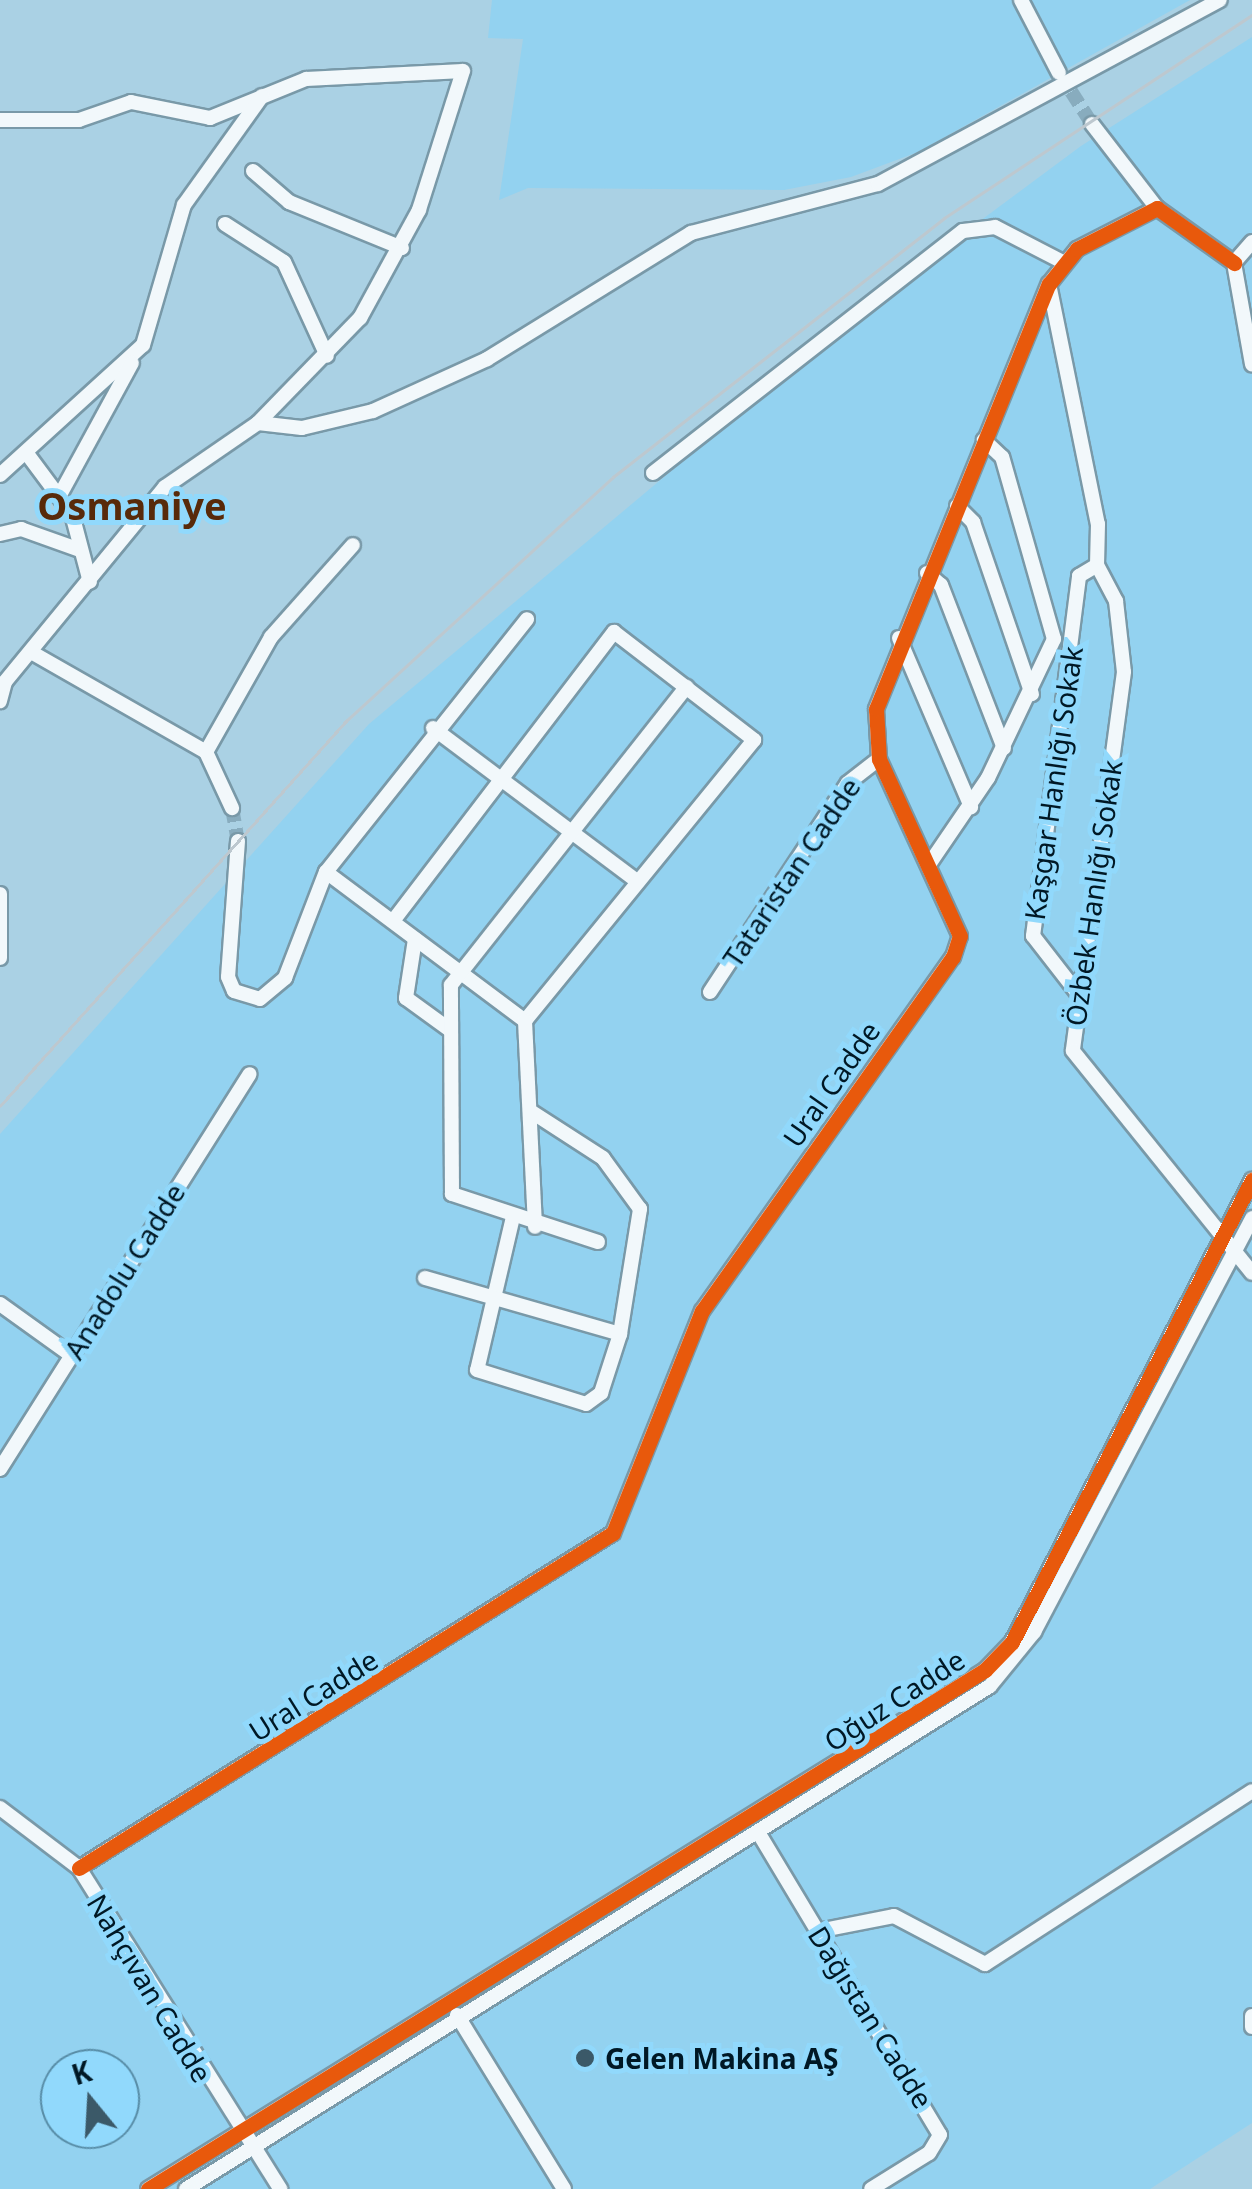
<!DOCTYPE html>
<meta charset="utf-8">
<style>
body{margin:0}
#map{position:relative;width:1252px;height:2189px;overflow:hidden;background:#aad1e4;font-family:"Noto Sans",sans-serif}
div>[style]{position:absolute}
.built>*{inset:0;background:#93d2f0}
.minor-tunnel>*{height:14px;margin-top:-7px;transform-origin:0;background:repeating-linear-gradient(90deg,#88acbe 0 14px,transparent 0 21px)}
.roads{filter:drop-shadow(2px 0 #7999a8) drop-shadow(-2px 0 #7999a8) drop-shadow(0 2px #7999a8) drop-shadow(0 -2px #7999a8)}
.minor>*{height:14px;margin:-7px;padding:0 7px;transform-origin:7px;border-radius:7px;background:#f2f8fb}
.rail>*{height:2.5px;margin:-1.25px;padding:0 1.25px;transform-origin:1.25px;border-radius:1.25px;background:#bdc8cf}
.cycleway>*{height:15px;margin:-7.5px;padding:0 7.5px;transform-origin:7.5px;border-radius:7.5px;background:#e8590c}
.dots>*{width:28px;height:28px;translate:-50% -50%;box-sizing:border-box;border:5px solid #91d9fc;border-radius:50%}
span{translate:-50% -50%;white-space:nowrap;text-align:center;line-height:1.15;-webkit-text-stroke:10px #91d9fc;paint-order:stroke}
.street-label{font-size:28px;color:#001825}
.poi-label{font-size:28px;color:#001825;font-weight:700}
.left{translate:0 -50%;text-align:left}
.district-label{font-size:38px;color:#582a0a;font-weight:700}
.north{position:absolute;left:40px;top:2049px;width:100px;height:100px;box-sizing:border-box;background:#91d9fc;border:2px solid #578ca6;border-radius:50%;rotate:342deg;font-size:28px;font-weight:700;line-height:40px;text-align:center;color:#001825}
.north::after{content:'';display:block;margin:auto;width:35px;height:45px;background:#3b5968;clip-path:polygon(50% 0,100% 100%,50% 72%,0 100%)}
</style>
<div id="map">
<div class="built">
<div style="clip-path:polygon(492px 0,1190px 0,918px 152px,851px 177px,784px 190px,528px 188px,499px 200px,523px 39px,488px 38px)"></div>
<div style="clip-path:polygon(evenodd,1252px 37px,1252px 2123px,1150px 2189px,0 2189px,0 1134px,369px 724px,891px 287px,1081px 146px,1252px 37px,60px 2069px,120px 2069px,120px 2129px,60px 2129px,60px 2069px)"></div>
</div>
<div class="minor-tunnel">
<div style="left:1060px;top:74px;width:59px;rotate:57.4deg"></div>
<div style="left:232px;top:808px;width:34px;rotate:80deg"></div>
</div>
<div class="roads">
<div class="minor">
<div style="left:1021px;top:0;width:82px;rotate:62.5deg"></div>
<div style="left:0;top:120px;width:79px"></div>
<div style="left:79px;top:120px;width:55px;rotate:-19.1deg"></div>
<div style="left:131px;top:102px;width:81px;rotate:11.4deg"></div>
<div style="left:210px;top:118px;width:104px;rotate:-22.1deg"></div>
<div style="left:306px;top:79px;width:157px;rotate:-2.9deg"></div>
<div style="left:463px;top:71px;width:146px;rotate:107.6deg"></div>
<div style="left:419px;top:210px;width:123px;rotate:118.6deg"></div>
<div style="left:360px;top:318px;width:146px;rotate:134.2deg"></div>
<div style="left:258px;top:423px;width:113px;rotate:145.5deg"></div>
<div style="left:165px;top:487px;width:252px;rotate:129.4deg"></div>
<div style="left:5px;top:682px;width:20px;rotate:105deg"></div>
<div style="left:1092px;top:124px;width:106px;rotate:52.3deg"></div>
<div style="left:253px;top:171px;width:48px;rotate:40.7deg"></div>
<div style="left:289px;top:202px;width:122px;rotate:22.2deg"></div>
<div style="left:225px;top:224px;width:70px;rotate:32.8deg"></div>
<div style="left:284px;top:262px;width:103px;rotate:65.4deg"></div>
<div style="left:1252px;top:242px;width:28px;rotate:131deg"></div>
<div style="left:1234px;top:263px;width:103px;rotate:79.9deg"></div>
<div style="left:1049px;top:284px;width:245px;rotate:78.5deg"></div>
<div style="left:1098px;top:524px;width:41px;rotate:91.4deg"></div>
<div style="left:258px;top:423px;width:44px;rotate:6.5deg"></div>
<div style="left:302px;top:428px;width:73px;rotate:-13.5deg"></div>
<div style="left:373px;top:411px;width:125px;rotate:-24.5deg"></div>
<div style="left:487px;top:359px;width:240px;rotate:-31.7deg"></div>
<div style="left:691px;top:233px;width:193px;rotate:-14.7deg"></div>
<div style="left:878px;top:184px;width:388px;rotate:-28.3deg"></div>
<div style="left:28px;top:455px;width:74px;rotate:53.3deg"></div>
<div style="left:72px;top:514px;width:70px;rotate:75.2deg"></div>
<div style="left:653px;top:473px;width:393px;rotate:-38deg"></div>
<div style="left:963px;top:231px;width:32px;rotate:-7deg"></div>
<div style="left:995px;top:227px;width:74px;rotate:27.3deg"></div>
<div style="left:0;top:475px;width:193px;rotate:-42.3deg"></div>
<div style="left:143px;top:345px;width:146px;rotate:-73.7deg"></div>
<div style="left:184px;top:205px;width:134px;rotate:-54.4deg"></div>
<div style="left:61px;top:493px;width:148px;rotate:-61.4deg"></div>
<div style="left:957px;top:506px;width:23px;rotate:45deg"></div>
<div style="left:973px;top:522px;width:182px;rotate:71.1deg"></div>
<div style="left:0;top:534px;width:22px;rotate:-13deg"></div>
<div style="left:21px;top:529px;width:63px;rotate:19.6deg"></div>
<div style="left:1097px;top:565px;width:41px;rotate:62.2deg"></div>
<div style="left:1116px;top:601px;width:71px;rotate:83.6deg"></div>
<div style="left:1124px;top:672px;width:382px;rotate:97.7deg"></div>
<div style="left:1073px;top:1051px;width:285px;rotate:51.1deg"></div>
<div style="left:927px;top:573px;width:18px;rotate:41deg"></div>
<div style="left:941px;top:585px;width:175px;rotate:68.9deg"></div>
<div style="left:899px;top:638px;width:184px;rotate:66.9deg"></div>
<div style="left:31px;top:652px;width:202px;rotate:29.7deg"></div>
<div style="left:206px;top:752px;width:62px;rotate:65.1deg"></div>
<div style="left:433px;top:728px;width:256px;rotate:36.9deg"></div>
<div style="left:206px;top:752px;width:132px;rotate:-60.5deg"></div>
<div style="left:271px;top:637px;width:123px;rotate:-48.3deg"></div>
<div style="left:238px;top:841px;width:136px;rotate:94.2deg"></div>
<div style="left:228px;top:977px;width:15px;rotate:67deg"></div>
<div style="left:234px;top:991px;width:27px;rotate:17deg"></div>
<div style="left:260px;top:999px;width:33px;rotate:-40deg"></div>
<div style="left:285px;top:978px;width:114px;rotate:-68.9deg"></div>
<div style="left:326px;top:872px;width:323px;rotate:-51.5deg"></div>
<div style="left:930px;top:863px;width:103px;rotate:-55.7deg"></div>
<div style="left:988px;top:778px;width:154px;rotate:-64.6deg"></div>
<div style="left:1054px;top:639px;width:189px;rotate:-105.9deg"></div>
<div style="left:1002px;top:457px;width:25px;rotate:-137deg"></div>
<div style="left:326px;top:872px;width:249px;rotate:36.8deg"></div>
<div style="left:0;top:894px;width:64px;rotate:90deg"></div>
<div style="left:393px;top:921px;width:364px;rotate:-52.6deg"></div>
<div style="left:614px;top:632px;width:177px;rotate:37.6deg"></div>
<div style="left:754px;top:740px;width:362px;rotate:129.2deg"></div>
<div style="left:525px;top:1021px;width:206px;rotate:87.2deg"></div>
<div style="left:415px;top:939px;width:60px;rotate:98.7deg"></div>
<div style="left:406px;top:998px;width:54px;rotate:36deg"></div>
<div style="left:710px;top:992px;width:250px;rotate:-56.6deg"></div>
<div style="left:848px;top:783px;width:39px;rotate:-38deg"></div>
<div style="left:1079px;top:995px;width:75px;rotate:-127.9deg"></div>
<div style="left:1033px;top:936px;width:363px;rotate:-82.7deg"></div>
<div style="left:1079px;top:576px;width:21px;rotate:-31deg"></div>
<div style="left:513px;top:1217px;width:157px;rotate:103.2deg"></div>
<div style="left:477px;top:1370px;width:114px;rotate:17.3deg"></div>
<div style="left:586px;top:1404px;width:19px;rotate:-36deg"></div>
<div style="left:601px;top:1393px;width:62px;rotate:-72.1deg"></div>
<div style="left:620px;top:1334px;width:127px;rotate:-80.9deg"></div>
<div style="left:640px;top:1209px;width:63px;rotate:-126deg"></div>
<div style="left:603px;top:1158px;width:85px;rotate:-147.1deg"></div>
<div style="left:598px;top:1242px;width:154px;rotate:-161.8deg"></div>
<div style="left:452px;top:1194px;width:209px;rotate:-90.3deg"></div>
<div style="left:451px;top:985px;width:380px;rotate:-51.7deg"></div>
<div style="left:425px;top:1278px;width:203px;rotate:16deg"></div>
<div style="left:0;top:1304px;width:87px;rotate:35.7deg"></div>
<div style="left:0;top:1469px;width:467px;rotate:-57.7deg"></div>
<div style="left:0;top:1808px;width:99px;rotate:37.2deg"></div>
<div style="left:79px;top:1868px;width:379px;rotate:57.9deg"></div>
<div style="left:758px;top:1832px;width:353px;rotate:59deg"></div>
<div style="left:940px;top:2135px;width:21px;rotate:121deg"></div>
<div style="left:929px;top:2153px;width:68px;rotate:148.2deg"></div>
<div style="left:79px;top:1868px;width:630px;rotate:-32.1deg"></div>
<div style="left:613px;top:1533px;width:239px;rotate:-68.2deg"></div>
<div style="left:702px;top:1311px;width:434px;rotate:-54.7deg"></div>
<div style="left:953px;top:957px;width:22px;rotate:-72deg"></div>
<div style="left:960px;top:936px;width:195px;rotate:-114.6deg"></div>
<div style="left:879px;top:759px;width:50px;rotate:-93.4deg"></div>
<div style="left:876px;top:709px;width:459px;rotate:-67.9deg"></div>
<div style="left:1049px;top:284px;width:45px;rotate:-51.3deg"></div>
<div style="left:1077px;top:249px;width:90px;rotate:-27.1deg"></div>
<div style="left:1157px;top:208px;width:95px;rotate:35.5deg"></div>
<div style="left:818px;top:1931px;width:77px;rotate:-11.2deg"></div>
<div style="left:894px;top:1916px;width:103px;rotate:27.8deg"></div>
<div style="left:985px;top:1964px;width:318px;rotate:-32.9deg"></div>
<div style="left:457px;top:2015px;width:204px;rotate:58.4deg"></div>
<div style="left:1252px;top:2016px;width:11px;rotate:90deg"></div>
<div style="left:148px;top:2189px;width:985px;rotate:-31.8deg"></div>
<div style="left:985px;top:1670px;width:39px;rotate:-46deg"></div>
<div style="left:1012px;top:1642px;width:521px;rotate:-62.55deg"></div>
<div style="left:186px;top:2189px;width:948px;rotate:-32.03deg"></div>
<div style="left:990px;top:1686px;width:70px;rotate:-50.8deg"></div>
<div style="left:1034px;top:1632px;width:468px;rotate:-62.2deg"></div>
</div>
</div>
<div class="rail">
<div style="left:0;top:1106px;width:518px;rotate:-48.05deg"></div>
<div style="left:346px;top:721px;width:362px;rotate:-42.4deg"></div>
<div style="left:613px;top:477px;width:420px;rotate:-38deg"></div>
<div style="left:944px;top:218px;width:369px;rotate:-33.4deg"></div>
</div>
<div class="cycleway">
<div style="left:79px;top:1868px;width:630px;rotate:-32.1deg"></div>
<div style="left:613px;top:1533px;width:239px;rotate:-68.2deg"></div>
<div style="left:702px;top:1311px;width:434px;rotate:-54.7deg"></div>
<div style="left:953px;top:957px;width:22px;rotate:-72deg"></div>
<div style="left:960px;top:936px;width:195px;rotate:-114.6deg"></div>
<div style="left:879px;top:759px;width:50px;rotate:-93.4deg"></div>
<div style="left:876px;top:709px;width:459px;rotate:-67.9deg"></div>
<div style="left:1049px;top:284px;width:45px;rotate:-51.3deg"></div>
<div style="left:1077px;top:249px;width:90px;rotate:-27.1deg"></div>
<div style="left:1157px;top:208px;width:95px;rotate:35.5deg"></div>
<div style="left:148px;top:2189px;width:985px;rotate:-31.8deg"></div>
<div style="left:985px;top:1670px;width:39px;rotate:-46deg"></div>
<div style="left:1012px;top:1642px;width:521px;rotate:-62.55deg"></div>
</div>
<div class="dots">
<div style="left:585px;top:2058px;background:#3b5968"></div>
</div>
<div class="street-label">
<span style="left:1053px;top:783px;rotate:-82deg">Kaşgar Hanlığı Sokak</span>
<span style="left:791px;top:872px;rotate:-56deg">Tataristan Cadde</span>
<span style="left:1093px;top:893px;rotate:-82deg">Özbek Hanlığı Sokak</span>
<span style="left:831px;top:1084px;rotate:-55deg">Ural Cadde</span>
<span style="left:124px;top:1271px;rotate:-58deg">Anadolu Cadde</span>
<span style="left:313px;top:1695px;rotate:-32deg">Ural Cadde</span>
<span style="left:894px;top:1700px;rotate:-33deg">Oğuz Cadde</span>
<span style="left:150px;top:1988px;rotate:59deg">Nahçıvan Cadde</span>
<span style="left:871px;top:2017px;rotate:58deg">Dağıstan Cadde</span>
</div>
<div class="poi-label">
<span class="left" style="left:605px;top:2058px">Gelen Makina AŞ</span>
</div>
<div class="district-label">
<span style="left:132px;top:506px">Osmaniye</span>
</div>
<div class="north">K</div>
</div>
